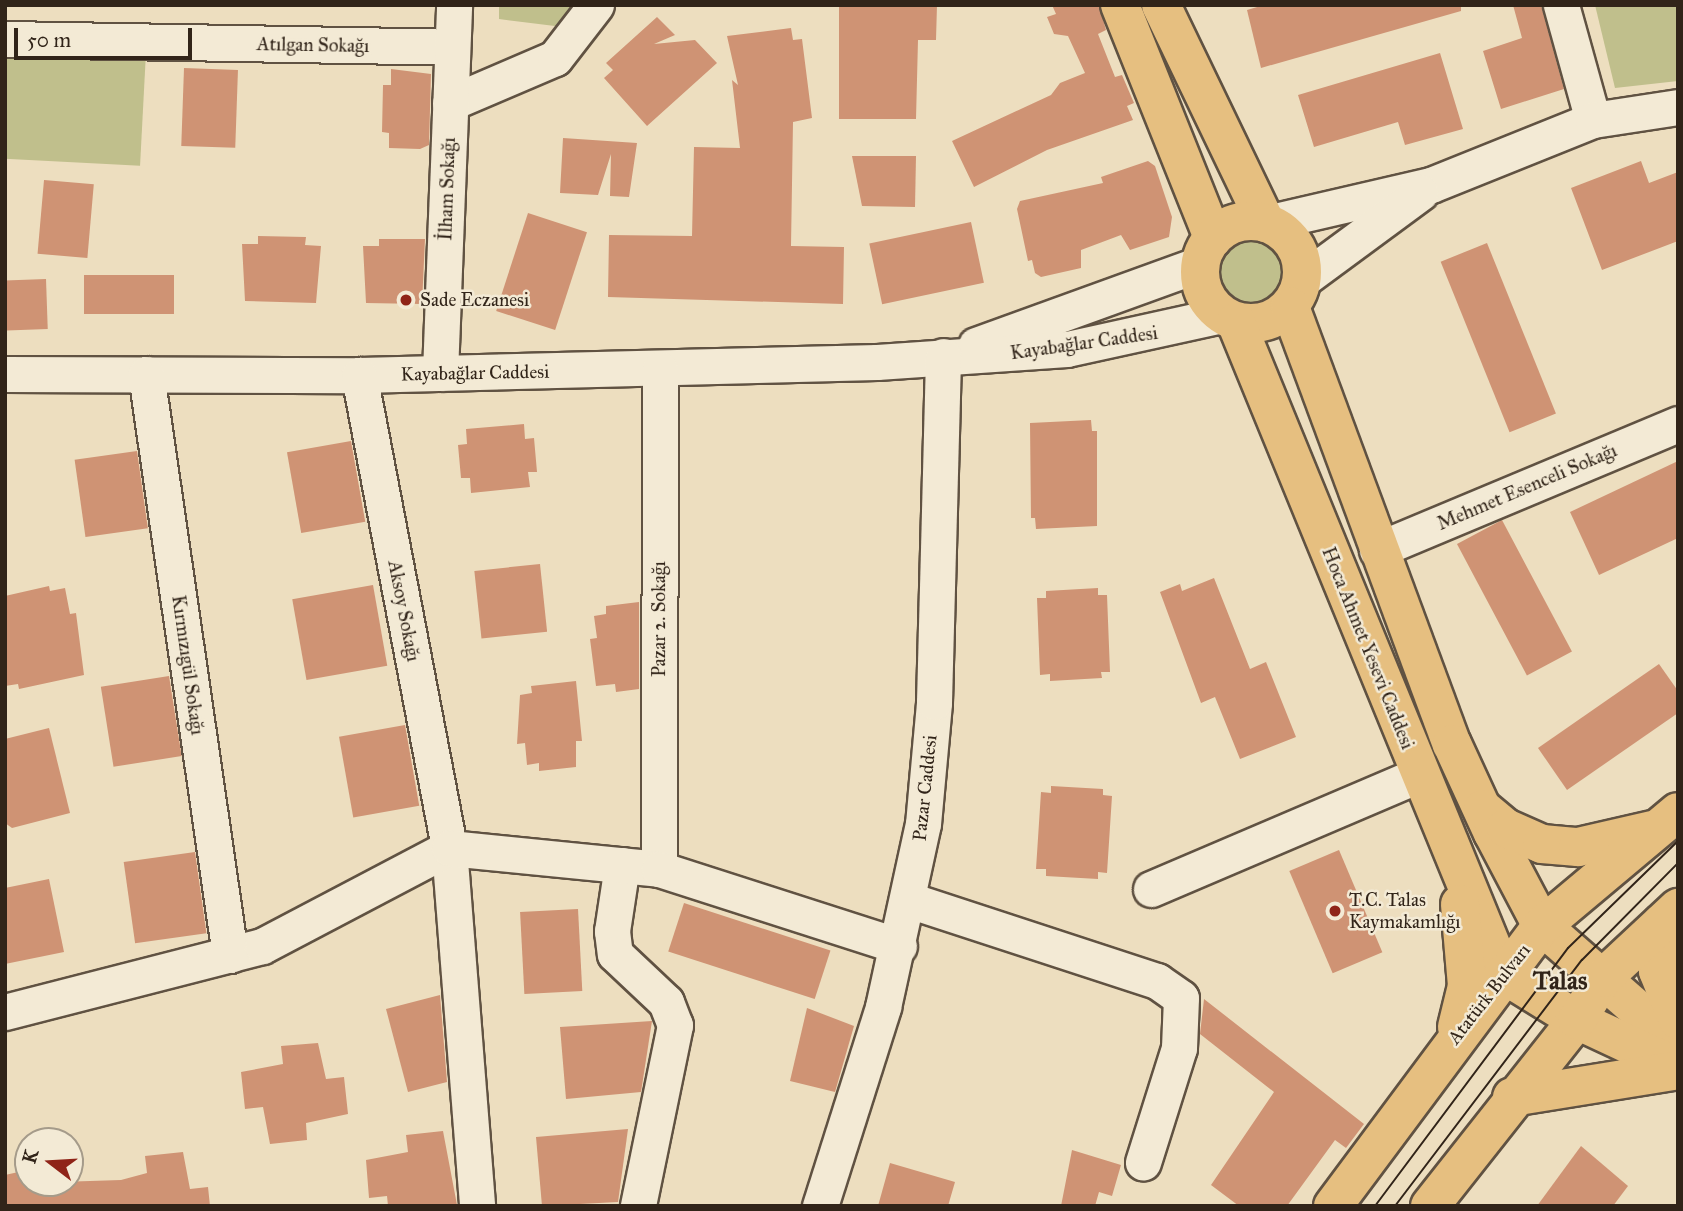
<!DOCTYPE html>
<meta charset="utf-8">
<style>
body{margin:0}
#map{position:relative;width:1683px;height:1211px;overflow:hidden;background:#eddebf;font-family:"IM FELL Great Primer",serif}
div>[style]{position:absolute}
.green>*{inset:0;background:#c0bf8c;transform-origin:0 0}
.round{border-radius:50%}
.building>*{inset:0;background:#cf9374;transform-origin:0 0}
.roads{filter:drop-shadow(2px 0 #605242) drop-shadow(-2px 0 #605242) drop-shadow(0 2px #605242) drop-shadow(0 -2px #605242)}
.minor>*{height:35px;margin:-17.5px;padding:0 17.5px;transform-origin:17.5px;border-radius:17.5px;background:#f3ead5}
.major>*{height:38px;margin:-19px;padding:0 19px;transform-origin:19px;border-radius:19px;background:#e6bf80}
.major>.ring{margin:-19px;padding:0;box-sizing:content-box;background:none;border:38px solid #e6bf80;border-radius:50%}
.tram>*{height:2px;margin:-1px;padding:0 1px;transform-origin:1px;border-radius:1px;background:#312419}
.dots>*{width:19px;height:19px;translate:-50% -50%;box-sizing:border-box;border:4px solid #f3ead5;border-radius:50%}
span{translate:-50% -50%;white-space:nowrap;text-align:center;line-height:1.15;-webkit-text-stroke:5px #f3ead5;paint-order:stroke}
.street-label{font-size:19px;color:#312419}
.poi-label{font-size:19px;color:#312419}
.left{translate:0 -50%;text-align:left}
.district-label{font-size:26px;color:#312419;font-weight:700}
.frame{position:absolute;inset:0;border:7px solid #312419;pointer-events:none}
.north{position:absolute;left:14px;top:1127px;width:70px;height:70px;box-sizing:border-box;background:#f3ead5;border:2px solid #a59b8a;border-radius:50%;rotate:287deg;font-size:19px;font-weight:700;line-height:28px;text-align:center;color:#312419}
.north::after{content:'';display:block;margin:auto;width:24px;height:32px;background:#8f2418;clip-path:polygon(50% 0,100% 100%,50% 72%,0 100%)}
.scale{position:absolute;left:14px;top:28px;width:178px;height:32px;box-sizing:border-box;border:4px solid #312419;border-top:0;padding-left:9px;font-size:21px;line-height:24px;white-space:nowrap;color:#312419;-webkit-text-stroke:5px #f3ead5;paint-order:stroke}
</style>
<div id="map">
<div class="green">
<div style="clip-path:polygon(499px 5px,594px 5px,563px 27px,499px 19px)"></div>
<div style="clip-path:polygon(1595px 5px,1678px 5px,1678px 81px,1615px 88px)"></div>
<div style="left:146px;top:52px;width:114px;height:141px;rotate:93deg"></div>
<div class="round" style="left:1219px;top:240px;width:64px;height:64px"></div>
</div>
<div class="building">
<div style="clip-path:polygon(839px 5px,937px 5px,936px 40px,918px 40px,916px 119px,839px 119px)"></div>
<div style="clip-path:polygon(1052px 5px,1099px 5px,1106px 30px,1098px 34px,1115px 77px,1122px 75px,1134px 103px,1127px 106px,1133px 120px,1047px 150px,974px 187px,952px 141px,1051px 95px,1060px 83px,1085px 73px,1068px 36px,1054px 34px,1047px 17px,1056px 14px)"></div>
<div style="clip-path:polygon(1264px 5px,1461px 5px,1461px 11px,1261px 68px,1247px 10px)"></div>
<div style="clip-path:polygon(1513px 5px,1541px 5px,1564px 89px,1501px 109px,1483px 51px,1522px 38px)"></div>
<div style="clip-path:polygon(657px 17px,675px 35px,654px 44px,695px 40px,717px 63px,647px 126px,604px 78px,613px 70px,606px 63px)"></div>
<div style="clip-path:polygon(791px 28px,793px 40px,802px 39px,812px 118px,793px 122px,791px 246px,844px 247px,843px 304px,608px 297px,609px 235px,692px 236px,694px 147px,740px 148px,732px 80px,738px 85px,727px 36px)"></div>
<div style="clip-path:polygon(1440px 53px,1463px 129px,1405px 145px,1398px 122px,1314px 147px,1298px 95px)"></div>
<div style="left:184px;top:68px;width:54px;height:78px;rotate:2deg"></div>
<div style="clip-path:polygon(391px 69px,431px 74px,429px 145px,420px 149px,389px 148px,389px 133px,382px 132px,383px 85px,391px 85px)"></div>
<div style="clip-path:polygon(563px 138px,637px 143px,629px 197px,610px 196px,611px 154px,598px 195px,560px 193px)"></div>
<div style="clip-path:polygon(852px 156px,916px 156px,915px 207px,862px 206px)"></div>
<div style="clip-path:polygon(1148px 161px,1155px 166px,1172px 217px,1169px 237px,1130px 250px,1121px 235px,1081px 250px,1081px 268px,1041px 277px,1035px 273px,1032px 260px,1028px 261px,1017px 209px,1020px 201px,1103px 183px,1101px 177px)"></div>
<div style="clip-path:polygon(1641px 161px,1649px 183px,1678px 172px,1678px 241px,1602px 270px,1571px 188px)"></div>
<div style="left:44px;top:180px;width:50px;height:74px;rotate:5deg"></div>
<div style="left:528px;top:213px;width:62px;height:103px;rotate:18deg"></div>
<div style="left:971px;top:222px;width:62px;height:104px;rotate:78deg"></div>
<div style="clip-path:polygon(258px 236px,306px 237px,305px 245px,321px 246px,316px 303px,245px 301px,242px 244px,258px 244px)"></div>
<div style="clip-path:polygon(379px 239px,425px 239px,422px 304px,366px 303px,363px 246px,379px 246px)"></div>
<div style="left:1487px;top:243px;width:184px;height:50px;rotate:68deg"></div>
<div style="left:84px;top:275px;width:90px;height:39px"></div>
<div style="left:46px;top:279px;width:50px;height:41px;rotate:88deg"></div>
<div style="clip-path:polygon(1091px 420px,1092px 431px,1097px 431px,1097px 526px,1036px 529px,1035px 518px,1031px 518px,1030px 423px)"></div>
<div style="clip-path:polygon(524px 424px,525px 439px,534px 438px,537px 472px,528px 472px,530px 487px,471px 493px,470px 478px,461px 478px,458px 445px,467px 444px,466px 429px)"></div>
<div style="left:351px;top:441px;width:82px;height:65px;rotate:80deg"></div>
<div style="left:137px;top:451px;width:78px;height:63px;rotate:82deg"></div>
<div style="clip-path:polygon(1678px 461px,1678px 538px,1599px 575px,1570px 512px)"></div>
<div style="left:1502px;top:520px;width:149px;height:51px;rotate:62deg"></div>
<div style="left:540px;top:564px;width:68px;height:66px;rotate:84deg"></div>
<div style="clip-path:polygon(1214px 578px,1250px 669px,1266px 662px,1296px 737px,1240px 759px,1215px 697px,1201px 703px,1160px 592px,1180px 584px,1182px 591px)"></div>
<div style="left:373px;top:585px;width:82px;height:82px;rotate:80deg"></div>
<div style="clip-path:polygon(49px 586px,50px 591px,65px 588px,70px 614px,76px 613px,84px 675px,19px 689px,18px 684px,5px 686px,5px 596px)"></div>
<div style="clip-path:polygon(1098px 588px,1098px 595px,1107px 595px,1110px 672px,1101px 672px,1102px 678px,1050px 681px,1050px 674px,1040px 675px,1037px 598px,1046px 598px,1046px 591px)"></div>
<div style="clip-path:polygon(639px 602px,639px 689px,616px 692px,615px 684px,596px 686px,590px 639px,597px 638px,594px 616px,606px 614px,606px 606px)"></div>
<div style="clip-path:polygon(1659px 664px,1678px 691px,1678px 713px,1567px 790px,1538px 748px)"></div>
<div style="left:169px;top:676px;width:81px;height:69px;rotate:81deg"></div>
<div style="clip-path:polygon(576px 681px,582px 741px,576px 741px,576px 767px,539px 771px,539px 763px,527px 765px,525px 743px,517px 744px,520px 695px,532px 693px,531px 686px)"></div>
<div style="left:405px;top:725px;width:82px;height:67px;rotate:80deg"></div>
<div style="clip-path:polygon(49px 728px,70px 813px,12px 828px,5px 823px,5px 739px)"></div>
<div style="clip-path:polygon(1051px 786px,1103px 789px,1103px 795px,1112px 796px,1107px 873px,1098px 872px,1098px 879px,1046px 876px,1046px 869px,1036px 869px,1041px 792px,1051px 793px)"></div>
<div style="left:1339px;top:850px;width:111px;height:54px;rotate:67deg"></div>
<div style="left:195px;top:852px;width:82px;height:72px;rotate:82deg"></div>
<div style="clip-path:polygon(49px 879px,64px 952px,5px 964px,5px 888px)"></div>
<div style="left:684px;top:903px;width:154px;height:51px;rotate:18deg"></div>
<div style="left:578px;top:909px;width:82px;height:58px;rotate:87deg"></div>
<div style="clip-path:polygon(440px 995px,447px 1082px,408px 1092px,386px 1009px)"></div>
<div style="clip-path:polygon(1204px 999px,1364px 1124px,1346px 1148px,1335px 1140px,1287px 1206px,1239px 1206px,1211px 1185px,1274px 1092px,1200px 1034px)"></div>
<div style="clip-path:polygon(807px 1008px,854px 1026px,835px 1092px,790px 1081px)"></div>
<div style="clip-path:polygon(652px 1021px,641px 1092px,566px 1099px,560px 1027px)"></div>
<div style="clip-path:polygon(318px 1043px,326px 1079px,344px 1077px,348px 1114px,306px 1123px,307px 1140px,270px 1144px,263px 1107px,245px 1109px,241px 1072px,283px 1064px,281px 1046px)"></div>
<div style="clip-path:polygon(628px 1129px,618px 1202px,542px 1206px,536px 1137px)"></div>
<div style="clip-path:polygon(443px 1131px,457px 1205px,388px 1206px,387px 1196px,369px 1198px,366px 1160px,408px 1152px,406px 1135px)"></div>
<div style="clip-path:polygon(1581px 1146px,1628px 1186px,1613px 1206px,1537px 1206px)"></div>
<div style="clip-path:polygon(1072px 1150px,1121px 1165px,1112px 1196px,1099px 1192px,1095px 1206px,1061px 1206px)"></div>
<div style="clip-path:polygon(183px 1152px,190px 1189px,208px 1187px,210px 1206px,5px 1206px,5px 1175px,23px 1171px,28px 1183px,121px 1180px,147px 1173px,145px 1156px)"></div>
<div style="clip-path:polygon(890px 1163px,955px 1182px,948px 1206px,878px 1206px)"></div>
</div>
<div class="roads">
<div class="minor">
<div style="left:1561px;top:5px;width:119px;rotate:74.5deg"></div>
<div style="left:5px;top:39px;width:447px;rotate:1deg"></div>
<div style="left:450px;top:103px;width:114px;rotate:-23.2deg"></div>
<div style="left:555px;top:58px;width:67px;rotate:-52.3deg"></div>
<div style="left:1266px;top:223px;width:169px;rotate:-13deg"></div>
<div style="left:1431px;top:185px;width:175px;rotate:-21.9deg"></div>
<div style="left:1593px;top:120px;width:86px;rotate:-8.7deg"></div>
<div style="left:1302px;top:280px;width:147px;rotate:-36.4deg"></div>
<div style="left:976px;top:345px;width:238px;rotate:-19.9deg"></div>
<div style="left:440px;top:373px;width:368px;rotate:-87.8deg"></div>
<div style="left:5px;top:374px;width:354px;rotate:0.2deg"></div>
<div style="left:359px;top:375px;width:518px;rotate:-1.44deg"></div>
<div style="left:877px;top:362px;width:190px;rotate:-3.9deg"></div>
<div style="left:1067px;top:349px;width:159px;rotate:-12.4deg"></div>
<div style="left:146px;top:374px;width:587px;rotate:81.77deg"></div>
<div style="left:359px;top:375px;width:481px;rotate:79.2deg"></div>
<div style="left:449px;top:848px;width:359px;rotate:85.5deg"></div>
<div style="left:1377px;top:550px;width:326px;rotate:-22.7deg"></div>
<div style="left:622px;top:865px;width:67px;rotate:98.6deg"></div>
<div style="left:612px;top:931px;width:23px;rotate:83deg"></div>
<div style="left:615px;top:954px;width:70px;rotate:43.3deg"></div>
<div style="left:666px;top:1002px;width:25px;rotate:69deg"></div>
<div style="left:675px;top:1025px;width:185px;rotate:101.6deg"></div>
<div style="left:659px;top:869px;width:500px;rotate:-89.89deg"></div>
<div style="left:1151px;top:889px;width:293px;rotate:-23.1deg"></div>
<div style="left:909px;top:900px;width:261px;rotate:18.1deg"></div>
<div style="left:1157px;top:981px;width:29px;rotate:35deg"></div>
<div style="left:1181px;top:998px;width:50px;rotate:92.3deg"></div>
<div style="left:1179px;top:1048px;width:120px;rotate:107.5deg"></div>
<div style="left:5px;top:1012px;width:265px;rotate:-14.4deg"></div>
<div style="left:262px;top:946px;width:211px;rotate:-27.7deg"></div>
<div style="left:449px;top:848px;width:211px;rotate:5.7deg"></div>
<div style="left:659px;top:869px;width:252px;rotate:17.8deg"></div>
<div style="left:820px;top:1206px;width:209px;rotate:-72.4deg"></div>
<div style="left:883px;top:1007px;width:187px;rotate:-77.7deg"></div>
<div style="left:923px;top:824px;width:122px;rotate:-84.8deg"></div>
<div style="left:934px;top:702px;width:346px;rotate:-88.5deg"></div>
</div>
<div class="major">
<div style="left:1120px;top:5px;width:251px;rotate:68.2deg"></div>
<div style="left:1161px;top:5px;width:242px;rotate:64.3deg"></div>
<div class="ring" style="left:1200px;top:221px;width:64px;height:64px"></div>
<div style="left:1290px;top:307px;width:466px;rotate:69.7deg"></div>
<div style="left:1452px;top:744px;width:98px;rotate:65.3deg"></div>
<div style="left:1493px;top:833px;width:105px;rotate:62.2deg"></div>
<div style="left:1542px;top:926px;width:181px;rotate:41.2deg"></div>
<div style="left:1236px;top:322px;width:705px;rotate:67.73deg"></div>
<div style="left:1503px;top:974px;width:87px;rotate:31.9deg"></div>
<div style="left:1577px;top:1020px;width:111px;rotate:25deg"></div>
<div style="left:1483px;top:809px;width:30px;rotate:40deg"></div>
<div style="left:1506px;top:828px;width:39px;rotate:24deg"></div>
<div style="left:1542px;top:844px;width:36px;rotate:5deg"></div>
<div style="left:1578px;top:847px;width:76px;rotate:-12.9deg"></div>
<div style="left:1662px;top:923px;width:48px;rotate:94.8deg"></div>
<div style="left:1658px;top:971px;width:53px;rotate:67.8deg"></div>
<div style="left:1457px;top:1027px;width:42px;rotate:-76.3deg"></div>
<div style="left:1467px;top:986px;width:82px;rotate:-94.9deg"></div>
<div style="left:1512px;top:1097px;width:168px;rotate:-9.2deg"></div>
<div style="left:1333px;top:1206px;width:349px;rotate:-53.3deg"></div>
<div style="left:1542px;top:926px;width:177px;rotate:-40deg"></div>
<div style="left:1430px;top:1206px;width:237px;rotate:-51.7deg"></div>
<div style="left:1577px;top:1020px;width:49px;rotate:-58.2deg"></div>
<div style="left:1603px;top:978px;width:103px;rotate:-43deg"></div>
</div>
</div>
<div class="tram">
<div style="left:1375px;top:1206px;width:322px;rotate:-53.2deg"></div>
<div style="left:1568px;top:948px;width:153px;rotate:-44.2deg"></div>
<div style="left:1395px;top:1206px;width:309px;rotate:-52.8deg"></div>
<div style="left:1582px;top:960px;width:136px;rotate:-45.3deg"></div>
</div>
<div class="dots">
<div style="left:406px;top:300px;background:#8f2418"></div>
<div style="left:1335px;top:911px;background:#8f2418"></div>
</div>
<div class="street-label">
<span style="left:313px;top:45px;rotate:1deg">Atılgan Sokağı</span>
<span style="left:447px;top:189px;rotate:-88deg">İlham Sokağı</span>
<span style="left:1084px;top:343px;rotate:-8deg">Kayabağlar Caddesi</span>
<span style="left:475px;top:373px;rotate:-1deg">Kayabağlar Caddesi</span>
<span style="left:1527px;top:487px;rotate:-23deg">Mehmet Esenceli Sokağı</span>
<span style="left:404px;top:611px;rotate:79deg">Aksoy Sokağı</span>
<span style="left:659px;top:619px;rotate:-90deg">Pazar 2. Sokağı</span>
<span style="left:1368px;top:648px;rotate:68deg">Hoca Ahmet Yesevi Caddesi</span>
<span style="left:188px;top:665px;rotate:82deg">Kırmızıgül Sokağı</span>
<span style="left:925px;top:788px;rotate:-84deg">Pazar Caddesi</span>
<span style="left:1489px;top:994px;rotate:-52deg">Atatürk Bulvarı</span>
</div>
<div class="poi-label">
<span class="left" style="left:420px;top:300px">Sade Eczanesi</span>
<span class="left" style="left:1349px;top:911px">T.C. Talas<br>Kaymakamlığı</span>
</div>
<div class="district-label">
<span style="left:1560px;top:981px">Talas</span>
</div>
<div class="frame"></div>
<div class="north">K</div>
<div class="scale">50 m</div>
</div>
